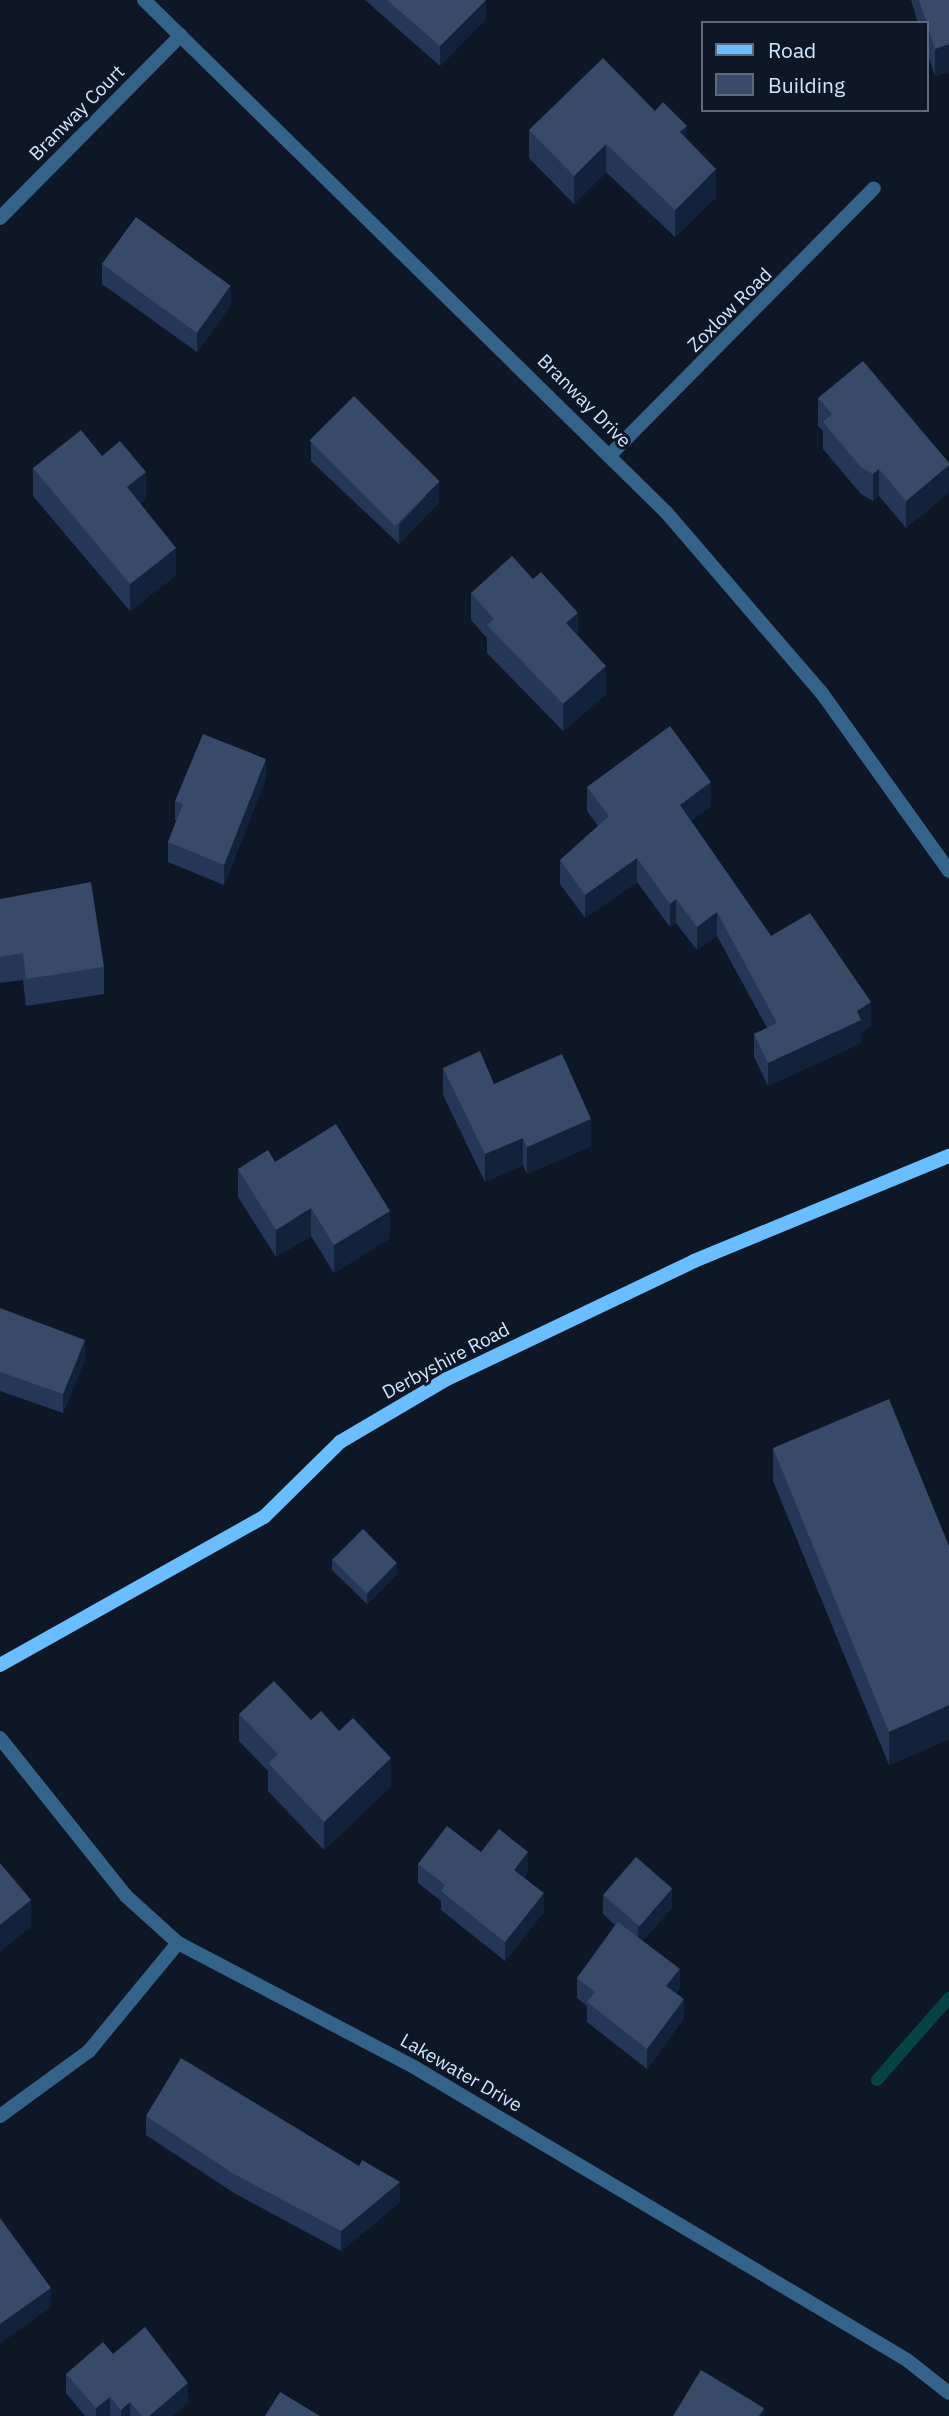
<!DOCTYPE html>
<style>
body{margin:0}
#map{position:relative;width:949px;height:2416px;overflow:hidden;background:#0d1726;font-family:"IBM Plex Sans",sans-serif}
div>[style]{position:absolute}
.stream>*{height:12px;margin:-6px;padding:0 6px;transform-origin:6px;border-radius:6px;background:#064346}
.street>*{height:14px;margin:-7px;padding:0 7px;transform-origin:7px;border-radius:7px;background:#346389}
.secondary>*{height:14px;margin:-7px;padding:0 7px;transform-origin:7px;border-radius:7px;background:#69beff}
.wall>*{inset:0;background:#243756}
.shaded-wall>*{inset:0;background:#13223b}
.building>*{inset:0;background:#374a68;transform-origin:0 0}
span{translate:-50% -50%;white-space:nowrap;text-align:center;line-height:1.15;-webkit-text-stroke:6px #0d1726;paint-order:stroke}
.street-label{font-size:19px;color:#d2e7ff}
.legend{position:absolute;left:701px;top:21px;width:228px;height:91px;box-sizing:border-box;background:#0d1726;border:2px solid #5c6a7d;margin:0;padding:9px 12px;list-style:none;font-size:21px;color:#d2e7ff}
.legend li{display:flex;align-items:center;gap:14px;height:35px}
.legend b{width:35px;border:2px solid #5c6a7d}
</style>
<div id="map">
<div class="stream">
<div style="left:877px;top:2080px;width:109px;rotate:-48.7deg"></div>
</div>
<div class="street">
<div style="left:144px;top:0;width:731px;rotate:44.45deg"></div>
<div style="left:666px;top:512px;width:238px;rotate:49.3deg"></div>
<div style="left:821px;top:692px;width:220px;rotate:54.4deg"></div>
<div style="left:0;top:218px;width:257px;rotate:-45.3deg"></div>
<div style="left:610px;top:455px;width:375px;rotate:-45.3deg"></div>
<div style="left:0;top:1738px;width:202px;rotate:51.4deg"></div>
<div style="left:126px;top:1896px;width:70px;rotate:42.1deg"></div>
<div style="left:178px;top:1943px;width:267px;rotate:27.7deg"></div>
<div style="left:414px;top:2067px;width:573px;rotate:30.72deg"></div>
<div style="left:907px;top:2360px;width:53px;rotate:38.2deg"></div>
<div style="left:0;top:2116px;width:110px;rotate:-36.1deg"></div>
<div style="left:89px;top:2051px;width:140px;rotate:-50.5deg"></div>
</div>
<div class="secondary">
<div style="left:0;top:1665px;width:303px;rotate:-29.3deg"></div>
<div style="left:264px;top:1517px;width:107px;rotate:-44.6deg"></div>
<div style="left:340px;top:1442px;width:124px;rotate:-30.5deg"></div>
<div style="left:447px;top:1379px;width:274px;rotate:-25.5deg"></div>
<div style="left:694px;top:1261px;width:276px;rotate:-22.4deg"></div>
</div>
<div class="wall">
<div style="clip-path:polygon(365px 0,486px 0,486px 19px,440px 66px)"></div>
<div style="clip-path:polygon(911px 0,949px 0,949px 72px,935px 76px,926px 49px,926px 23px,918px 23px)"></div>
<div style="clip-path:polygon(655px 111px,687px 139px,716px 197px,675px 237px,606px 172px,574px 204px,529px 158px,529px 130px)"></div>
<div style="clip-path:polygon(102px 264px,231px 305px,197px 352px,102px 284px)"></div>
<div style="clip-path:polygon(818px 398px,949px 463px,949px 492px,906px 528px,879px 496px,873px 501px,861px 494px,823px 449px,823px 431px,818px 426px)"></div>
<div style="clip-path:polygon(311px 442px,439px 502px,399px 544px,311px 461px)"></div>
<div style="clip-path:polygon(102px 456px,146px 499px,140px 503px,176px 575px,130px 611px,33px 496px,33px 468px)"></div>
<div style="clip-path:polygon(471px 593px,578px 635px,606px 694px,563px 731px,487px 653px,487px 638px,471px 620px)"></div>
<div style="clip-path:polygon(266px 778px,224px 885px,168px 862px,168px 842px,176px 821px,175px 820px,175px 801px)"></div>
<div style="clip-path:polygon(587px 787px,711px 806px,691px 821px,771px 936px,871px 1026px,861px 1032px,861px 1043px,768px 1086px,754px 1057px,754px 1034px,767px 1028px,717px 936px,697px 950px,676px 923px,670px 927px,637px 882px,585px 918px,560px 884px,560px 860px,598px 826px,587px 811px)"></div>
<div style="clip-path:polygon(0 899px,104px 967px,104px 994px,26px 1006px,23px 980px,0 983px)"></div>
<div style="clip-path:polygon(443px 1068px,494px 1084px,591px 1146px,527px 1174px,523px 1165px,485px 1182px,443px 1095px)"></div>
<div style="clip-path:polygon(275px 1162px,390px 1238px,334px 1273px,311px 1236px,276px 1257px,238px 1197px,238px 1169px)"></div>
<div style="clip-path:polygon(0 1308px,85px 1359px,63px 1413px,0 1391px)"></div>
<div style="clip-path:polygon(773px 1448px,949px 1546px,949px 1739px,889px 1765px,773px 1481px)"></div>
<div style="clip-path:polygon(332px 1559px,397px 1574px,367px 1604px,332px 1570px)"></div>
<div style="clip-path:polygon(239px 1714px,311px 1720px,391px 1786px,324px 1850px,268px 1791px,268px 1771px,239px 1741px)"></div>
<div style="clip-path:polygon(481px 1852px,528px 1871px,524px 1877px,544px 1912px,505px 1961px,441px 1910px,441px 1901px,418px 1883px,418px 1864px)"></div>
<div style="clip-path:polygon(603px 1895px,672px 1908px,642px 1941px,680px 1988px,676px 1993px,684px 2018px,647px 2069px,587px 2022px,587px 2006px,577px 1998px,577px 1978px,615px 1925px,603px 1914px)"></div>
<div style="clip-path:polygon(146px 2116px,400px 2202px,341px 2251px,234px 2193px,146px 2135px)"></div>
<div style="clip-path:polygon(113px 2354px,188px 2402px,172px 2416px,85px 2416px,66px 2393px,66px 2374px)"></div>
</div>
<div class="shaded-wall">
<div style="clip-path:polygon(486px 0,486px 19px,440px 66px,440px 46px)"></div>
<div style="clip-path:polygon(949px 44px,949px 72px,935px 76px,935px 49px)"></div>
<div style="clip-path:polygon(687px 126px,687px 153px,680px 132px)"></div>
<div style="clip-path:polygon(606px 144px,606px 172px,574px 204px,574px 176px)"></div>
<div style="clip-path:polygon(716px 169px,716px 197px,675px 237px,675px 210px)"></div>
<div style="clip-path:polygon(231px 286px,231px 305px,197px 352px,197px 333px)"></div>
<div style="clip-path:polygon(949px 465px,949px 492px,906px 528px,906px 501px)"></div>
<div style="clip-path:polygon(879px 469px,879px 496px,873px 501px,873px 474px)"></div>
<div style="clip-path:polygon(146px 472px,146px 499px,127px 515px,127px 487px)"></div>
<div style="clip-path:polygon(439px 482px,439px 502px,399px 544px,399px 525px)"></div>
<div style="clip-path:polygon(176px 548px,176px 575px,130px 611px,130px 584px)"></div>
<div style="clip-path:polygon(578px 613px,578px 640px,566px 623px)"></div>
<div style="clip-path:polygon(606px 666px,606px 694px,563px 731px,563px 704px)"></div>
<div style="clip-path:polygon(266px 759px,266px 778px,224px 885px,224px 865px)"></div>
<div style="clip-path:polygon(711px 782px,711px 806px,680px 829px,680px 805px)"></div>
<div style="clip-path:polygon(637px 858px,637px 882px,585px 918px,585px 895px)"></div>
<div style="clip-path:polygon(676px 899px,676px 923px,670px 927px,670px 904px)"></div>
<div style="clip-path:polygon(717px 912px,717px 936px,697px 950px,697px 927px)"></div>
<div style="clip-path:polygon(871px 1002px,871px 1026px,861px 1032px,861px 1043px,768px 1086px,768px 1063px)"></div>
<div style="clip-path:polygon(591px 1119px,591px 1146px,527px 1174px,527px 1147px)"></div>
<div style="clip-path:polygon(523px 1138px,523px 1165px,485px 1182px,485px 1154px)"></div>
<div style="clip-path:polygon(311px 1208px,311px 1236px,276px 1257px,276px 1230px)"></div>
<div style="clip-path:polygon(390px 1211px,390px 1238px,334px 1273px,334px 1245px)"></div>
<div style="clip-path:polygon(85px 1340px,85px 1359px,63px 1413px,63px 1394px)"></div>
<div style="clip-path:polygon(397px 1563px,397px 1574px,367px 1604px,367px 1594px)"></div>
<div style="clip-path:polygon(949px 1705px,949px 1739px,889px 1765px,889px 1732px)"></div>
<div style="clip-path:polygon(391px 1758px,391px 1786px,324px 1850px,324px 1822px)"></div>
<div style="clip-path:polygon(528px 1852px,528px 1871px,514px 1889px,514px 1870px)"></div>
<div style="clip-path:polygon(672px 1888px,672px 1908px,638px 1946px,638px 1926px)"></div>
<div style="clip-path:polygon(544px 1893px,544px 1912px,505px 1961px,505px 1942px)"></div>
<div style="clip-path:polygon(31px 1900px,31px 1927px,0 1952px,0 1925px)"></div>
<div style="clip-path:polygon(680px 1969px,680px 1988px,666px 2005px,666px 1986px)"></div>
<div style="clip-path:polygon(684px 1999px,684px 2018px,647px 2069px,647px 2049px)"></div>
<div style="clip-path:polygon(400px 2182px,400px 2202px,341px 2251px,341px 2231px)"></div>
<div style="clip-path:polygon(51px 2288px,51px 2307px,0 2344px,0 2324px)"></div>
<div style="clip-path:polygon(188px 2383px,188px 2402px,172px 2416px,149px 2416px)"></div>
<div style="clip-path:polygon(110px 2397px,110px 2416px,96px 2416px,96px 2408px)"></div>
<div style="clip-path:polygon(130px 2402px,130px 2416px,121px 2416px,121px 2410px)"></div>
<div style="clip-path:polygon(764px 2408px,764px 2416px,759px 2416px)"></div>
</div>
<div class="building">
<div style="clip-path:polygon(387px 0,486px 0,440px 46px)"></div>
<div style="clip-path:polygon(919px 0,949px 0,949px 44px,935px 49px)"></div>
<div style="clip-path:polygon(603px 58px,655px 111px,663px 102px,687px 126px,680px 132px,716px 169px,675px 210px,606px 144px,574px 176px,529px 130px)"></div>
<div style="left:136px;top:217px;width:117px;height:58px;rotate:36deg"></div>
<div style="clip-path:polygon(863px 361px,949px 463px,949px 465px,906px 501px,879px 469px,873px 474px,861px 467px,823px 422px,832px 414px,818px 398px)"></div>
<div style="left:354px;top:396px;width:121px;height:63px;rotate:45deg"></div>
<div style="clip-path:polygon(81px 430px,102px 456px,120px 441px,146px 472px,127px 487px,176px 548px,130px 584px,33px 468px)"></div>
<div style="clip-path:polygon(512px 556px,533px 579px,541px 572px,578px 613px,566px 623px,606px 666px,563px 704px,487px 625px,494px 619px,471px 593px)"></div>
<div style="clip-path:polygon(670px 726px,711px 782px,680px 805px,771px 936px,810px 913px,871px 1002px,857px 1011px,861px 1020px,768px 1063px,754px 1034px,777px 1023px,717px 912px,697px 927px,676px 899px,670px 904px,637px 858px,585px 895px,560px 860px,609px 816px,587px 787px)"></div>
<div style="clip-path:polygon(203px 734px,266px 759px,224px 865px,168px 842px,183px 804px,175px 801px)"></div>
<div style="clip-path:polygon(91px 882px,104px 967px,26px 979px,23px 953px,0 957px,0 899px)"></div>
<div style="clip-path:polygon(480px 1051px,494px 1084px,562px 1054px,591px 1119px,527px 1147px,523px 1138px,485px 1154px,443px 1068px)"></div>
<div style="clip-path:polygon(336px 1124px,390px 1211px,334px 1245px,311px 1208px,276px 1230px,238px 1169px,268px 1150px,275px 1162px)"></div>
<div style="clip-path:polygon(0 1308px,85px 1340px,63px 1394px,0 1372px)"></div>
<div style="clip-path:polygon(889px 1399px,949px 1546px,949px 1705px,889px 1732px,773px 1448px)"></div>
<div style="left:363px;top:1529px;width:48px;height:43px;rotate:45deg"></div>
<div style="clip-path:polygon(274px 1681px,311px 1720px,321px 1711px,339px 1731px,353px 1718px,391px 1758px,324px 1822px,268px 1763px,278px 1754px,239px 1714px)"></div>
<div style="clip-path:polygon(447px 1826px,481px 1852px,499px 1829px,528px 1852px,514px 1870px,544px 1893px,505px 1942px,441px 1891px,445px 1885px,418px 1864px)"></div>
<div style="left:636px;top:1857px;width:48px;height:50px;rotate:41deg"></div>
<div style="clip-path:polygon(0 1863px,31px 1900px,0 1925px)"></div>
<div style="clip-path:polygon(618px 1922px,680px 1969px,666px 1986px,684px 1999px,647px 2049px,587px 2002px,595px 1992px,577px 1978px)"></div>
<div style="clip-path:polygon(181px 2058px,359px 2166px,362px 2160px,400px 2182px,341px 2231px,234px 2174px,146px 2116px)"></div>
<div style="clip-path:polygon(0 2218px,51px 2288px,0 2324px)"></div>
<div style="clip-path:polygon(145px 2327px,188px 2383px,149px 2416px,142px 2416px,130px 2402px,121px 2410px,110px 2397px,96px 2408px,66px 2374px,103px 2342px,113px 2354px)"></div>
<div style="clip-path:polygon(701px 2370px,764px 2408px,759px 2416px,673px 2416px)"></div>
<div style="clip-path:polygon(280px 2392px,320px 2416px,265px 2416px)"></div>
</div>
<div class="street-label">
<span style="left:77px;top:113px;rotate:-45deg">Branway Court</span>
<span style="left:730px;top:310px;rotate:-45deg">Zoxlow Road</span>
<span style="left:584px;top:401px;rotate:45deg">Branway Drive</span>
<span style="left:446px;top:1361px;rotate:-28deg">Derbyshire Road</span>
<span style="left:461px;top:2073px;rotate:30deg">Lakewater Drive</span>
</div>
<ul class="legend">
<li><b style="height:9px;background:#69beff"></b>Road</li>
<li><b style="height:19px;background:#374a68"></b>Building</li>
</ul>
</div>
